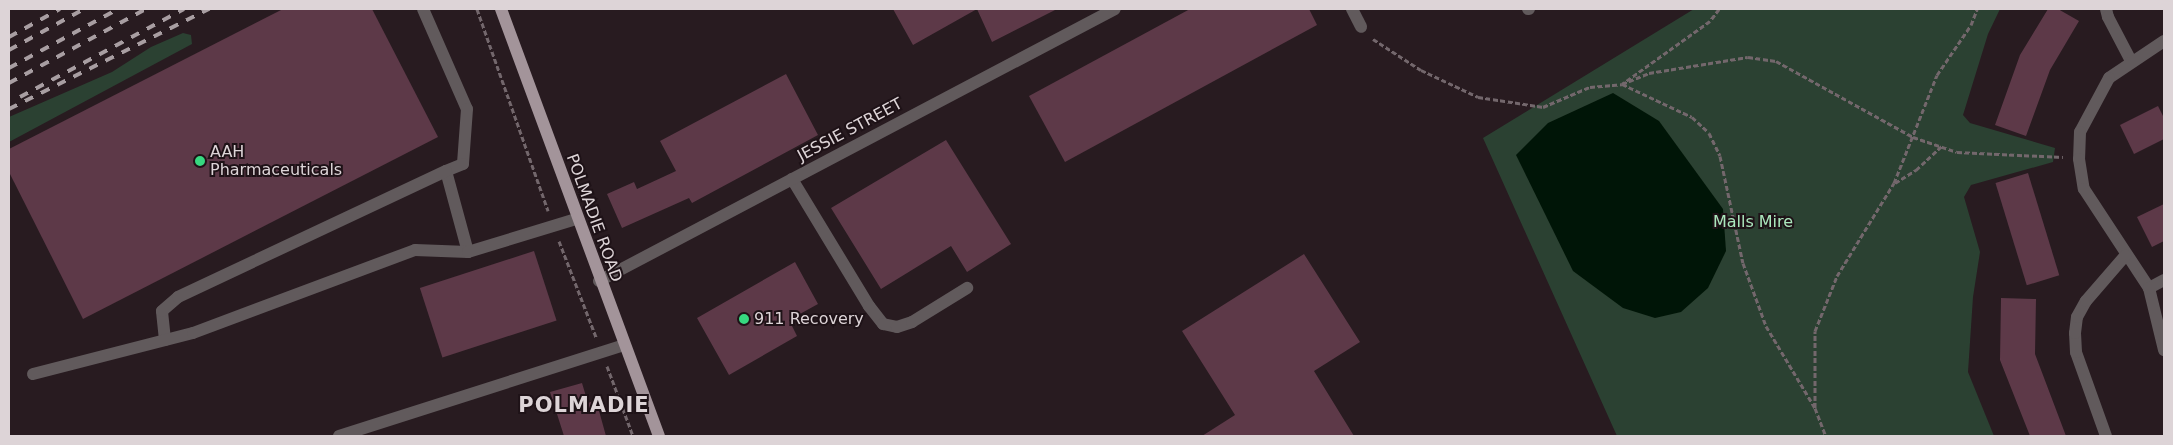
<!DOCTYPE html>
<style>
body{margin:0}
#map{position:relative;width:2173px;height:445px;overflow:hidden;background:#281b20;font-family:"DejaVu Sans",sans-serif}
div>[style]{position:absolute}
.green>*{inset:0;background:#2b4132}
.water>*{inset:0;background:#001507}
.building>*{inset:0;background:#5d3948;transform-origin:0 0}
.path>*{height:3px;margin-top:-1.5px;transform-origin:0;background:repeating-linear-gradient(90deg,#73676c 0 5px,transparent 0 7.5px)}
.minor>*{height:12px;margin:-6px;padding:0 6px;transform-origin:6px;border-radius:6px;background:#615a5c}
.major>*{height:12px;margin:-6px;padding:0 6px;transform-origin:6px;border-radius:6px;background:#a3949a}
.rail>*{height:4px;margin-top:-2px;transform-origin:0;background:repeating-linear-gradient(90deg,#a89ea2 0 9px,transparent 0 18px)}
.dots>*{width:14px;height:14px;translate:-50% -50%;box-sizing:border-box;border:2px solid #1e1217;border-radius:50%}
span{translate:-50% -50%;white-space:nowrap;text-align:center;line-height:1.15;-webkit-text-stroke:4px #1e1217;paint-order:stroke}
.street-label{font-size:16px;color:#ddd4d7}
.poi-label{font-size:16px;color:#ddd4d7}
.left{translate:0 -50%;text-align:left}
.park-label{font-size:16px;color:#abe7bd}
.district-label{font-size:21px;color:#ddd4d7;font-weight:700;letter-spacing:1px}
.frame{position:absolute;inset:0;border:10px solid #ddd4d7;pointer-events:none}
</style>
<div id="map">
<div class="green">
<div style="clip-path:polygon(1694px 9px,2000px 9px,1988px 34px,1963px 115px,1970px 123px,2055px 148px,2053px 162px,1971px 185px,1964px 197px,1980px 252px,1973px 297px,1968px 372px,1994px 436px,1617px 436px,1483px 138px)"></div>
<div style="clip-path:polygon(183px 33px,191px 35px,192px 44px,9px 142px,9px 117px,112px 72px,151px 47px)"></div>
</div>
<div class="water">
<div style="clip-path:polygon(1613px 93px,1659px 121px,1723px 209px,1726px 251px,1708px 288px,1681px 312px,1655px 318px,1623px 308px,1573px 271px,1516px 155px,1548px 123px)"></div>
</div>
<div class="building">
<div style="clip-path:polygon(283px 9px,372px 9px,438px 137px,83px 319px,9px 172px,9px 149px)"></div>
<div style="clip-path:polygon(893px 9px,1057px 9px,992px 42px,977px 9px,913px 45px)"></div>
<div style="clip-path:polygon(1190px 9px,1309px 9px,1317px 25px,1065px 162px,1029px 96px)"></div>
<div style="clip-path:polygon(2048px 9px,2058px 9px,2079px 21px,2050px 70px,2026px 136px,1995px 125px,2020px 55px)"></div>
<div style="clip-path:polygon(786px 74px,818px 135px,692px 203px,689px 198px,622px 228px,607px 194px,634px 182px,637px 189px,676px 171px,660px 141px)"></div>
<div style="clip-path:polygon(2158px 106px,2164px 118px,2164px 139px,2134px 154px,2120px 125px)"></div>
<div style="clip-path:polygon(946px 140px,1011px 244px,967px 272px,951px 246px,881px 289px,831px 208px)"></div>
<div style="left:2028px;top:173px;width:107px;height:34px;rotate:73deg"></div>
<div style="clip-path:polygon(2164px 204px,2164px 241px,2152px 247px,2137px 217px)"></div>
<div style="left:534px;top:251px;width:73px;height:120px;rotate:72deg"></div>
<div style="clip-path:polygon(1304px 254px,1360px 342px,1314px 371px,1354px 436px,1202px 436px,1235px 415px,1182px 331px)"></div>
<div style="clip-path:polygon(795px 262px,818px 304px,789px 320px,797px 336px,729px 375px,697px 318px)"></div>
<div style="clip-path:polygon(2001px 298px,2036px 299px,2035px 354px,2066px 436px,2030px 436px,2000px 360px)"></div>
<div style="clip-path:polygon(582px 383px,588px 403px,596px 400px,606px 436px,564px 436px,550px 392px)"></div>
</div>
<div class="path">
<div style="left:477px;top:9px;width:214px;rotate:70.6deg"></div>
<div style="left:1719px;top:9px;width:15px;rotate:127deg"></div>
<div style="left:1710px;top:21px;width:108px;rotate:144.4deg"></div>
<div style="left:1622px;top:84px;width:77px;rotate:25.2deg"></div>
<div style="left:1692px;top:117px;width:23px;rotate:43deg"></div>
<div style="left:1709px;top:133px;width:25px;rotate:64deg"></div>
<div style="left:1720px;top:156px;width:109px;rotate:77.9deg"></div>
<div style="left:1743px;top:263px;width:67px;rotate:69.9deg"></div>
<div style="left:1766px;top:326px;width:96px;rotate:59.1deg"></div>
<div style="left:1815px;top:408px;width:30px;rotate:69deg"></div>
<div style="left:1373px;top:39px;width:57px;rotate:32.9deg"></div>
<div style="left:1421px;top:70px;width:63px;rotate:25.3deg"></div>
<div style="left:1478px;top:97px;width:66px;rotate:8.7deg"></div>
<div style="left:1543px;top:107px;width:51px;rotate:-23.1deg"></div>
<div style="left:1590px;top:87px;width:32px;rotate:-5deg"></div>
<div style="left:1622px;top:84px;width:29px;rotate:-22deg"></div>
<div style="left:1649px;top:73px;width:100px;rotate:-9.2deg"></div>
<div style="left:1748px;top:57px;width:28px;rotate:8deg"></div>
<div style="left:1776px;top:61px;width:157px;rotate:29deg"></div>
<div style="left:1913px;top:137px;width:46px;rotate:18.8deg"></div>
<div style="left:1957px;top:152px;width:106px;rotate:2.7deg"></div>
<div style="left:1895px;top:183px;width:25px;rotate:-32deg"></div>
<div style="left:1916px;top:170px;width:35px;rotate:-43deg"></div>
<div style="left:559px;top:241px;width:103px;rotate:68.9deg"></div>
<div style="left:607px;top:366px;width:75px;rotate:69.6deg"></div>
<div style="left:1815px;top:408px;width:77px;rotate:-90deg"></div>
<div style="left:1815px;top:331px;width:59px;rotate:-68.2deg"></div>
<div style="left:1837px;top:276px;width:109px;rotate:-58.5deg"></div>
<div style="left:1894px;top:183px;width:116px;rotate:-68.3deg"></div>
<div style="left:1937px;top:75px;width:60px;rotate:-55.8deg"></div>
<div style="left:1971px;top:25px;width:17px;rotate:-69deg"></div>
</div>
<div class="minor">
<div style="left:423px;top:9px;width:109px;rotate:66.3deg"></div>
<div style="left:467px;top:109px;width:55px;rotate:94.2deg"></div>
<div style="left:463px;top:164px;width:18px;rotate:158deg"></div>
<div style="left:446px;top:171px;width:84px;rotate:74.8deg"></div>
<div style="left:1352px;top:9px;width:20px;rotate:63deg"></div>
<div style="left:1528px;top:9px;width:1px"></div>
<div style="left:2106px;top:9px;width:8px;rotate:76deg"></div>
<div style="left:2108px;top:17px;width:50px;rotate:62.4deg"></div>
<div style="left:2164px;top:41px;width:66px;rotate:146.1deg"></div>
<div style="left:2109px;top:78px;width:61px;rotate:118.2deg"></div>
<div style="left:2080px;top:132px;width:27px;rotate:92deg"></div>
<div style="left:2079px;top:159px;width:30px;rotate:81deg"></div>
<div style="left:2084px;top:189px;width:118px;rotate:56.7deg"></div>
<div style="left:2149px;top:288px;width:64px;rotate:76.4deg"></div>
<div style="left:792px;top:179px;width:149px;rotate:58.8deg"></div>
<div style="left:869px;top:306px;width:23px;rotate:52deg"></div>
<div style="left:883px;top:324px;width:14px;rotate:12deg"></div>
<div style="left:897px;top:327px;width:16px;rotate:-18deg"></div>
<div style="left:912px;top:322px;width:65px;rotate:-31.7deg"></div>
<div style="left:599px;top:281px;width:583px;rotate:-27.8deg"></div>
<div style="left:2149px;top:288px;width:17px;rotate:-28deg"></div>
<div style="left:165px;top:340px;width:29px;rotate:-96deg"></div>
<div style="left:162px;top:311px;width:21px;rotate:-41deg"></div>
<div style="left:178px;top:297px;width:296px;rotate:-25.2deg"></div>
<div style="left:33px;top:374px;width:165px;rotate:-14.4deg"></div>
<div style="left:193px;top:333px;width:237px;rotate:-20.5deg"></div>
<div style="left:415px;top:250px;width:53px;rotate:2.2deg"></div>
<div style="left:468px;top:252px;width:113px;rotate:-17deg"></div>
<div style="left:339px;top:436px;width:299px;rotate:-17.7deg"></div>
<div style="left:2106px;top:436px;width:89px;rotate:-109.7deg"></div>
<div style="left:2076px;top:352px;width:19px;rotate:-93deg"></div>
<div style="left:2075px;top:333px;width:16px;rotate:-83deg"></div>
<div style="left:2077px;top:317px;width:18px;rotate:-61deg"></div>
<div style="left:2086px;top:301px;width:60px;rotate:-49.1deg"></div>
</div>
<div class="major">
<div style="left:501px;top:9px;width:455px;rotate:69.7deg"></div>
</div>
<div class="rail">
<div style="left:9px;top:37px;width:58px;rotate:-28.8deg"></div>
<div style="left:9px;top:50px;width:85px;rotate:-28.7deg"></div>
<div style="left:9px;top:68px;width:124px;rotate:-28.4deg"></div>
<div style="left:9px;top:83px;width:156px;rotate:-28.4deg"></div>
<div style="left:20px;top:97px;width:186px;rotate:-28.2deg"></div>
<div style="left:9px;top:109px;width:224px;rotate:-26.6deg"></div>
</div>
<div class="dots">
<div style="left:200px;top:161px;background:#37d880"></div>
<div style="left:744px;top:319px;background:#37d880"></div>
</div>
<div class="street-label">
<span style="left:850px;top:130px;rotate:-28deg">JESSIE STREET</span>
<span style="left:594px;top:218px;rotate:70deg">POLMADIE ROAD</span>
</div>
<div class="poi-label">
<span class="left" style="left:210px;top:161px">AAH<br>Pharmaceuticals</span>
<span class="left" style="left:754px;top:319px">911 Recovery</span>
</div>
<div class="park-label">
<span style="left:1753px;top:222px">Malls Mire</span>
</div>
<div class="district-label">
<span style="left:584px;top:405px">POLMADIE</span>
</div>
<div class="frame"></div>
</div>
